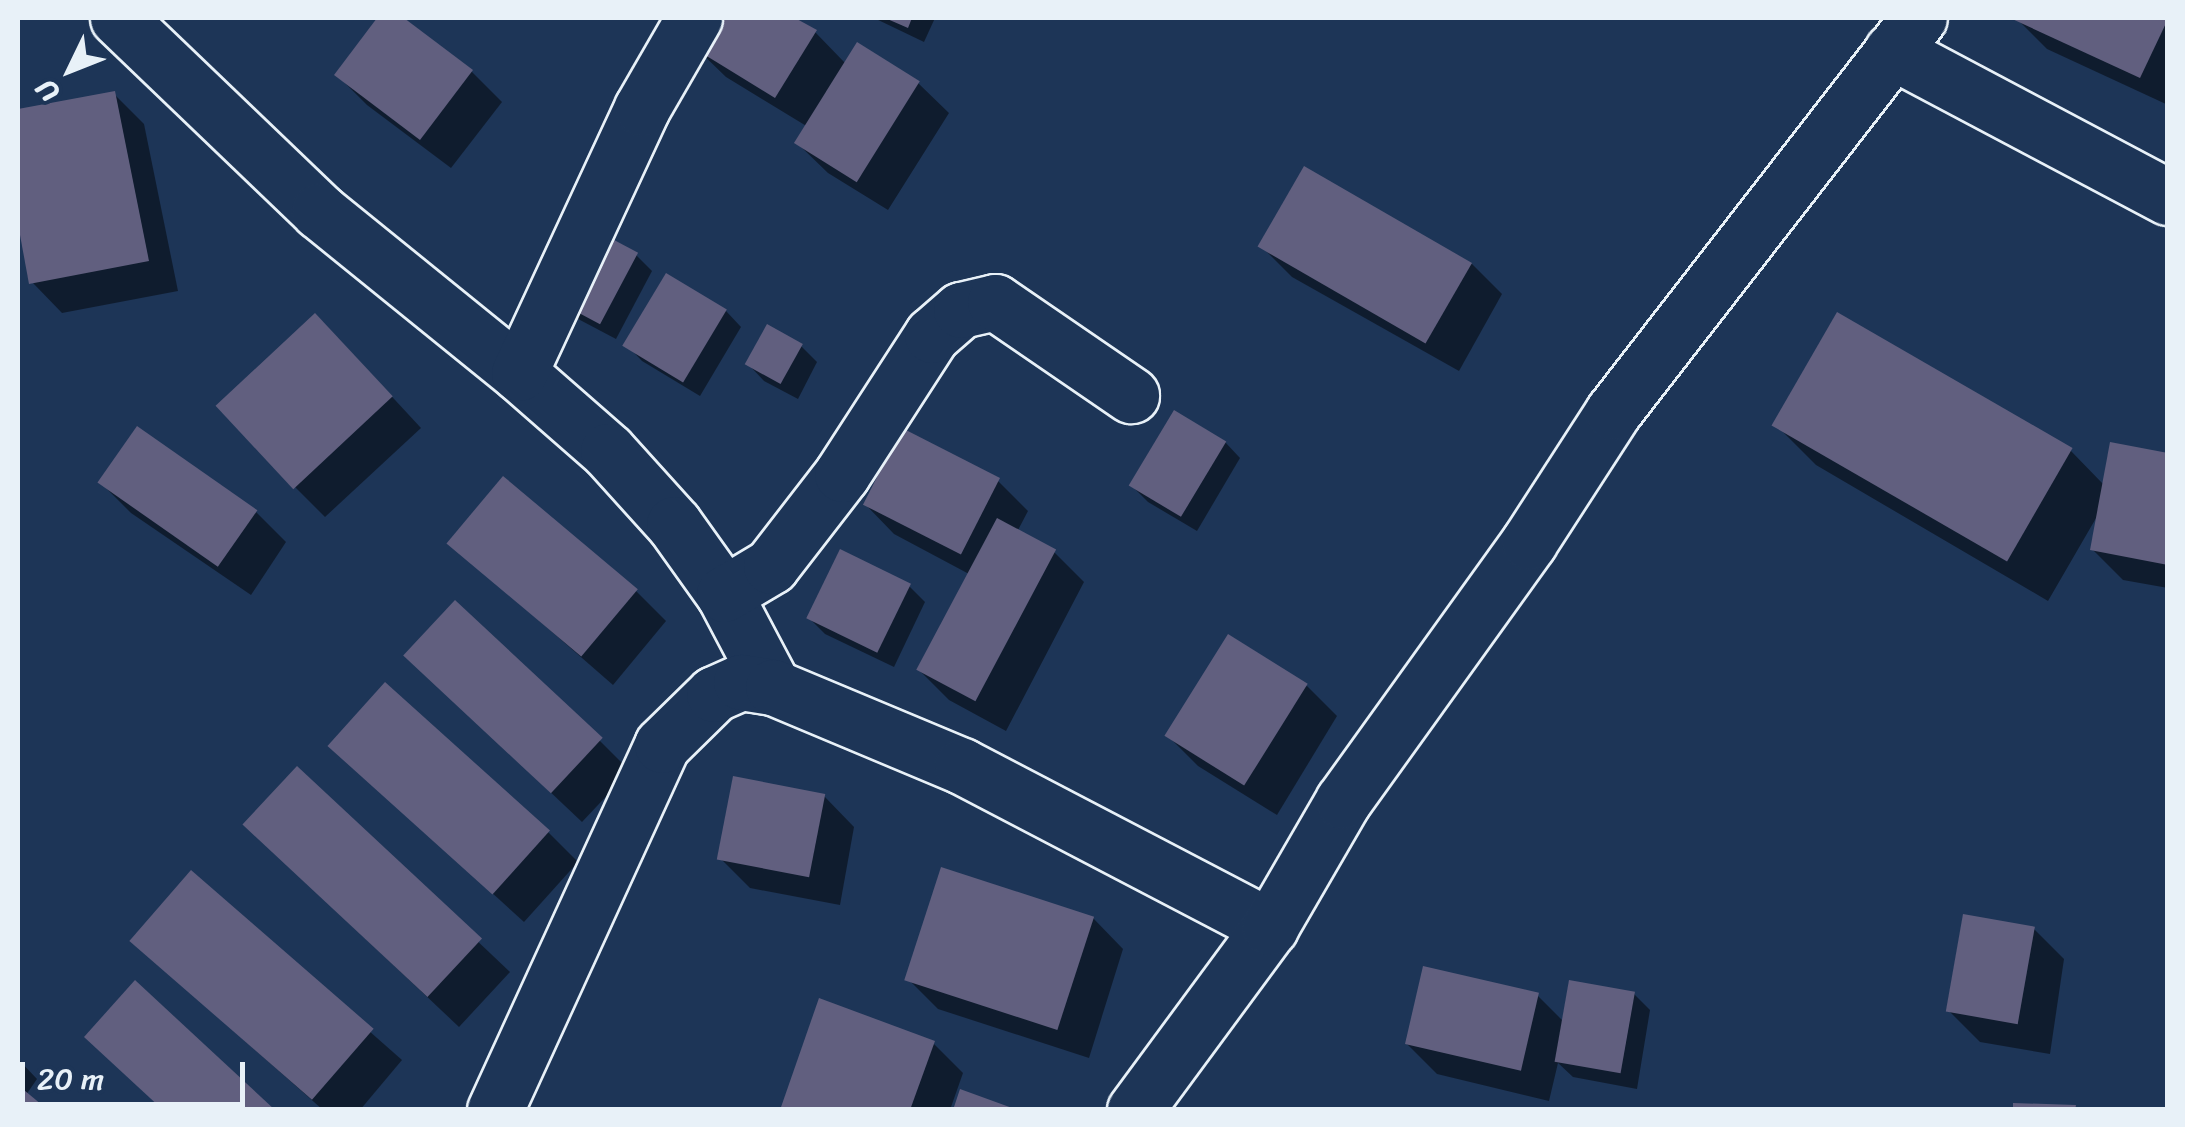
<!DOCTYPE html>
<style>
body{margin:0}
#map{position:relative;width:2185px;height:1127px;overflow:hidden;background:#1d3557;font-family:Sriracha,sans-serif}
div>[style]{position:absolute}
.shadow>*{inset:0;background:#0007}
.building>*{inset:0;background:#615f7f;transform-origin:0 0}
.roads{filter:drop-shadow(2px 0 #e8f1f8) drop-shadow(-2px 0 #e8f1f8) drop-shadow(0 2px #e8f1f8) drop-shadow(0 -2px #e8f1f8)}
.minor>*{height:55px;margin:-27.5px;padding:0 27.5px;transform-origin:27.5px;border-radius:27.5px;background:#1d3557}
span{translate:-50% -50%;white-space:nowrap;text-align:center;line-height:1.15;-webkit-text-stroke:8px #1d3557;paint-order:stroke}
.frame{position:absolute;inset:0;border:20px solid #e8f1f8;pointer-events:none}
.north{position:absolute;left:20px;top:20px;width:100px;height:100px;-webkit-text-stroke:8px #1d3557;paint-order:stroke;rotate:227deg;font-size:28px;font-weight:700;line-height:40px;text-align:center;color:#e8f1f8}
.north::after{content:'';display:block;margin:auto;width:35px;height:45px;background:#e8f1f8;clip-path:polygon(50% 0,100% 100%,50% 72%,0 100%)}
.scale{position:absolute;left:20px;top:1062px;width:225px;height:45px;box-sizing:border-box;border:5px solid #e8f1f8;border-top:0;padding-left:12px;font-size:30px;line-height:35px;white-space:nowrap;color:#e8f1f8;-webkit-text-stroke:8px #1d3557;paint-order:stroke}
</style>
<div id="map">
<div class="shadow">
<div style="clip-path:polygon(381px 18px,400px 18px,472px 72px,502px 102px,451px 168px,367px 105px,337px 75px)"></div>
<div style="clip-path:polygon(713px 18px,790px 18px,815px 32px,846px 64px,918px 83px,949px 113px,888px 210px,828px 173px,797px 143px,808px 127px,726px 77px,695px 47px)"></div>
<div style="clip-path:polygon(874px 18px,935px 18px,924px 42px)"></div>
<div style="clip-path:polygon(2168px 18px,2168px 105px,2047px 49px,2017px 19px)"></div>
<div style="clip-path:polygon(114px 94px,144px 124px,178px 291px,62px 313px,32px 282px,18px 211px,18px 111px)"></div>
<div style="clip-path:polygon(1262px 247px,1472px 264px,1502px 294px,1459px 371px,1292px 277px)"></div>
<div style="clip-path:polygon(636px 255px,652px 271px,616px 339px,580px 320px,564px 304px)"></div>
<div style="clip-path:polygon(726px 311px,741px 327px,700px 396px,642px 361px,627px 345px)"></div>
<div style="clip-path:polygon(345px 346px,421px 428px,325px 517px,295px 487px)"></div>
<div style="clip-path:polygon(801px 346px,817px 362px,798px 399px,764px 381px,749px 365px)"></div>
<div style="clip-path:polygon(1776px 425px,2071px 451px,2104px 485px,2168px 455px,2168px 588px,2123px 580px,2093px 550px,2099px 513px,2048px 601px,1816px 465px)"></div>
<div style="clip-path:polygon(1225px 442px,1240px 458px,1197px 531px,1148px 502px,1132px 486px)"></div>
<div style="clip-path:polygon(998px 481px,1028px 511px,1017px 532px,1054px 552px,1084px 582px,1006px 731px,949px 700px,919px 670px,969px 574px,894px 534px,864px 503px)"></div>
<div style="clip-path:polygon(101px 483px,256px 512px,286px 542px,251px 595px,131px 513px)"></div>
<div style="clip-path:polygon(451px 544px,636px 591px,666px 621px,613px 685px)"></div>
<div style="clip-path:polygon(909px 586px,925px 602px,894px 667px,825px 634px,809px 618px)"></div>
<div style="clip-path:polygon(437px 685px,600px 741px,630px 771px,582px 822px)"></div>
<div style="clip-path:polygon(1307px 686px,1337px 716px,1277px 815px,1198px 766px,1168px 736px)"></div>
<div style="clip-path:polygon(331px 746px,548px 832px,578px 862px,524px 922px)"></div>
<div style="clip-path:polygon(297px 770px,510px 972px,459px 1027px,276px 854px)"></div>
<div style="clip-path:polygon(824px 796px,854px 827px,840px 905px,750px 888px,720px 858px)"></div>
<div style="clip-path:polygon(191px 874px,402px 1060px,360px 1110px,323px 1110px,134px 942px)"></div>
<div style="clip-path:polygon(1093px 918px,1123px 949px,1089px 1058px,938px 1009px,908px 979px)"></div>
<div style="clip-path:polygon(2034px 929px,2064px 959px,2050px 1054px,1980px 1042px,1950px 1012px)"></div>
<div style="clip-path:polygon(1634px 994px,1650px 1010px,1637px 1089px,1573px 1077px,1558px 1063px,1549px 1101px,1437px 1074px,1407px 1044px,1537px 995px,1564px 1022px)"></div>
<div style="clip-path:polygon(933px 1043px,963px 1073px,950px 1110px,782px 1110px)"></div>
<div style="clip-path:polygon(18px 1059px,37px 1079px,26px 1095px,44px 1110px,18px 1110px)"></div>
</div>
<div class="building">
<div style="clip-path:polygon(377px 18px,404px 18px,473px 70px,420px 140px,334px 75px)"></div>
<div style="clip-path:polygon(710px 18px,795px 18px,817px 30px,775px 98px,692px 47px)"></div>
<div style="clip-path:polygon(885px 18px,912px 18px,908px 28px)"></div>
<div style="clip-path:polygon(2010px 18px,2168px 18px,2168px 19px,2140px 78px)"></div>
<div style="left:857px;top:42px;width:74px;height:119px;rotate:32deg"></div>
<div style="clip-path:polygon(115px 91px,149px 261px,29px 284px,18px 224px,18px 109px)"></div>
<div style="left:1304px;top:166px;width:194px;height:93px;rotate:30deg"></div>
<div style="left:601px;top:233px;width:42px;height:81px;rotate:28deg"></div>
<div style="left:666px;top:273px;width:71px;height:85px;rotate:31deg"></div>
<div style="left:1837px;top:312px;width:272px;height:131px;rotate:30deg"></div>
<div style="left:315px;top:313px;width:114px;height:136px;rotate:47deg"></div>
<div style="left:767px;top:324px;width:41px;height:46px;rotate:29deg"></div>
<div style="left:1174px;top:410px;width:61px;height:88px;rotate:31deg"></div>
<div style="left:137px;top:426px;width:147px;height:69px;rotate:35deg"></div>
<div style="left:902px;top:428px;width:110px;height:86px;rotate:27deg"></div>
<div style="clip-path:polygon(2110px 442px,2168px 453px,2168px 565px,2090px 550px)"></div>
<div style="left:503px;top:476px;width:176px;height:88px;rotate:40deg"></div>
<div style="left:997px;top:518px;width:67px;height:172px;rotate:28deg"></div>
<div style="left:840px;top:549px;width:79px;height:77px;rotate:26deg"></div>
<div style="left:455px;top:600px;width:202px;height:76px;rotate:43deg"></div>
<div style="left:1228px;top:634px;width:94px;height:120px;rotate:32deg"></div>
<div style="left:385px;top:682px;width:222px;height:86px;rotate:42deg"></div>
<div style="left:297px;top:766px;width:253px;height:80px;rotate:43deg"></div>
<div style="left:733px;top:776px;width:94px;height:85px;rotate:11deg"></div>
<div style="left:941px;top:867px;width:161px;height:119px;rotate:18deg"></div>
<div style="left:191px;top:870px;width:242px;height:94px;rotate:41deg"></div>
<div style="left:1963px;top:914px;width:73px;height:99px;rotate:10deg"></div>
<div style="left:1423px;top:966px;width:119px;height:80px;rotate:13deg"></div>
<div style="clip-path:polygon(135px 980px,275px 1110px,163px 1110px,84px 1037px)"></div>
<div style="left:1569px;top:980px;width:67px;height:83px;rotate:10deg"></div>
<div style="clip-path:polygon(819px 998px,935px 1041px,910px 1110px,780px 1110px)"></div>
<div style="clip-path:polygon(18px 1085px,48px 1110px,18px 1110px)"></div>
<div style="clip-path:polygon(960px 1089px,1015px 1109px,1015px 1110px,953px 1110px)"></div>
<div style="clip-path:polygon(2013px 1103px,2076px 1105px,2075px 1110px,2013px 1110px)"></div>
</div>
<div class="roads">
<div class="minor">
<div style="left:118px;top:18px;width:279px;rotate:43.8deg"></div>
<div style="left:319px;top:211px;width:257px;rotate:39deg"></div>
<div style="left:519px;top:373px;width:118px;rotate:41.2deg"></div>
<div style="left:608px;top:451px;width:98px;rotate:47.9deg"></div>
<div style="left:674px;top:524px;width:86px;rotate:54.5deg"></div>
<div style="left:724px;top:594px;width:105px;rotate:62.2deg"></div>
<div style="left:1892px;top:51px;width:312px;rotate:27.9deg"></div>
<div style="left:519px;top:373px;width:292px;rotate:-65.1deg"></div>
<div style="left:642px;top:108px;width:104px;rotate:-60deg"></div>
<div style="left:724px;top:594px;width:55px;rotate:-30.8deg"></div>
<div style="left:771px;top:566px;width:116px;rotate:-52.3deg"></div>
<div style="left:842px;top:474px;width:166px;rotate:-57.1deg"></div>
<div style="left:932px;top:335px;width:38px;rotate:-41deg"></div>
<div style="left:961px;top:310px;width:35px;rotate:-13deg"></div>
<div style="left:995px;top:302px;width:165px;rotate:34.4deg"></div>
<div style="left:495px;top:1110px;width:401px;rotate:-65.4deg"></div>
<div style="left:662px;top:745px;width:73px;rotate:-44.4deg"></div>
<div style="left:714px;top:694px;width:30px;rotate:-24deg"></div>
<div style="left:741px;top:682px;width:32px;rotate:9deg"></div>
<div style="left:773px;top:687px;width:205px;rotate:22.7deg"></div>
<div style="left:962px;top:766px;width:348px;rotate:27.6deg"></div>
<div style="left:1135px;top:1110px;width:227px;rotate:-53.6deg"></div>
<div style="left:1270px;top:927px;width:146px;rotate:-59.9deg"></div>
<div style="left:1343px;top:801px;width:319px;rotate:-54.3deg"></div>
<div style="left:1529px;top:542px;width:155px;rotate:-57.1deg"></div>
<div style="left:1613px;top:412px;width:499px;rotate:-52.2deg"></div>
</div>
</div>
<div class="frame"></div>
<div class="north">U</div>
<div class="scale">20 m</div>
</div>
